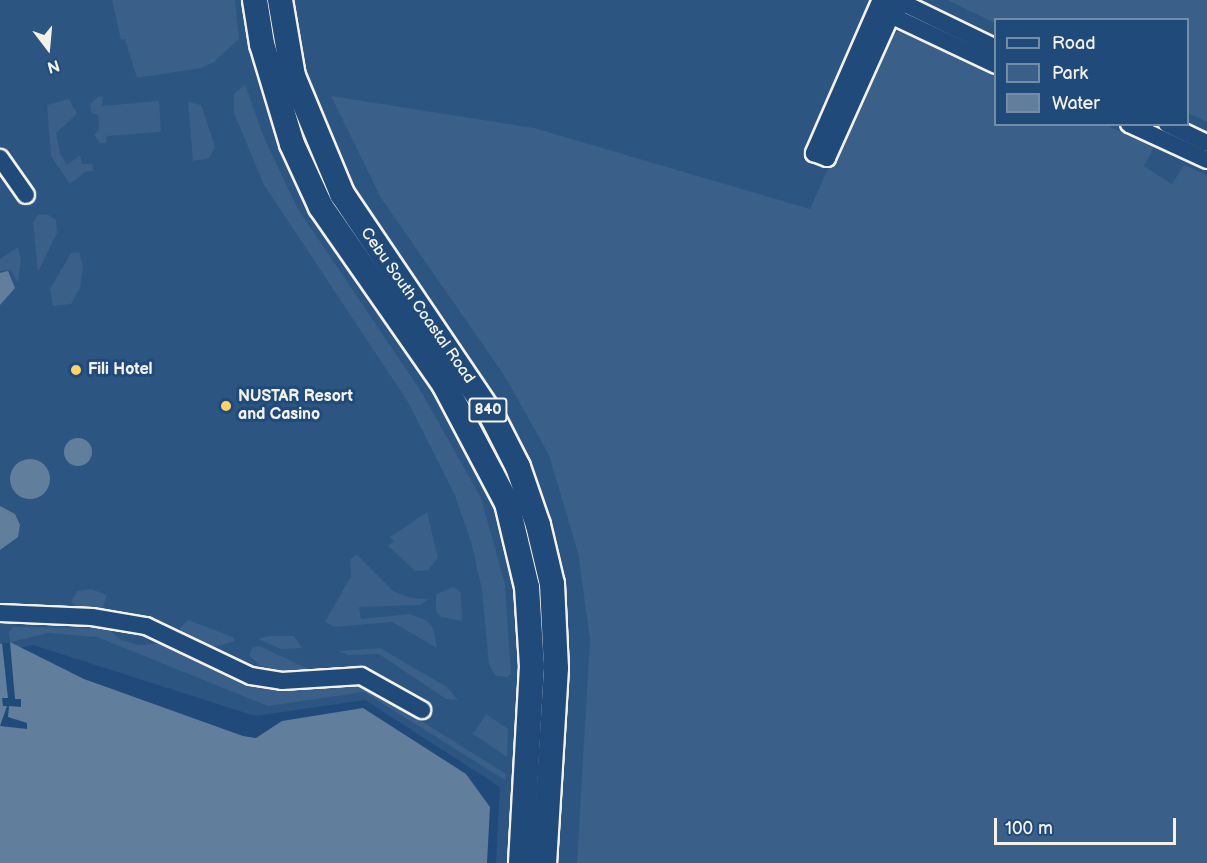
<!DOCTYPE html>
<style>
body{margin:0}
#map{position:relative;width:1207px;height:863px;overflow:hidden;background:#1f4a7a;font-family:"Balsamiq Sans",sans-serif}
div>[style]{position:absolute}
.built>*{inset:0;background:#2d5581}
.green>*{inset:0;background:#3a5f88}
.water>*{inset:0;background:#627e9d}
.round{border-radius:50%}
.pier>*{inset:0;background:#1f4a7a}
.roads{filter:drop-shadow(2px 0 #f4f1e8) drop-shadow(-2px 0 #f4f1e8) drop-shadow(0 2px #f4f1e8) drop-shadow(0 -2px #f4f1e8)}
.minor>*{height:16px;margin:-8px;padding:0 8px;transform-origin:8px;border-radius:8px;background:#1f4a7a}
.highway>*{height:24px;margin:-12px;padding:0 12px;transform-origin:12px;border-radius:12px;background:#1f4a7a}
.dots>*{width:16px;height:16px;translate:-50% -50%;box-sizing:border-box;border:3px solid #1f4a7a;border-radius:50%}
span{translate:-50% -50%;white-space:nowrap;text-align:center;line-height:1.15;-webkit-text-stroke:6px #1f4a7a;paint-order:stroke}
.shield-label span{padding:2px 4px;background:#1f4a7a;border:2px solid;border-radius:4px;-webkit-text-stroke-width:0}
.shield-label{font-size:15px;color:#f4f1e8;font-weight:700}
.street-label{font-size:16px;color:#f4f1e8}
.poi-label{font-size:16px;color:#f4f1e8;font-weight:700}
.left{translate:0 -50%;text-align:left}
.legend{position:absolute;left:994px;top:18px;width:195px;height:108px;box-sizing:border-box;background:#1f4a7a;border:2px solid #748da6;margin:0;padding:8px 10px;list-style:none;font-size:18px;color:#f4f1e8}
.legend li{display:flex;align-items:center;gap:12px;height:30px}
.legend b{width:30px;border:2px solid #748da6}
.north{position:absolute;left:18px;top:18px;width:60px;height:60px;-webkit-text-stroke:4px #1f4a7a;paint-order:stroke;rotate:164deg;font-size:16px;font-weight:700;line-height:24px;text-align:center;color:#f4f1e8}
.north::after{content:'';display:block;margin:auto;width:21px;height:27px;background:#f4f1e8;clip-path:polygon(50% 0,100% 100%,50% 72%,0 100%)}
.scale{position:absolute;left:994px;top:818px;width:182px;height:27px;box-sizing:border-box;border:3px solid #f4f1e8;border-top:0;padding-left:8px;font-size:18px;line-height:21px;white-space:nowrap;color:#f4f1e8;-webkit-text-stroke:4px #1f4a7a;paint-order:stroke}
</style>
<div id="map">
<div class="built">
<div style="clip-path:polygon(evenodd,0 0,1207px 0,1207px 863px,496px 863px,500px 787px,365px 700px,255px 716px,33px 645px,0 652px,0 0,996px 20px,1188px 20px,1188px 124px,996px 124px,996px 20px)"></div>
</div>
<div class="green">
<div style="clip-path:polygon(112px 0,235px 0,239px 39px,214px 62px,201px 68px,137px 78px,125px 39px,121px 40px)"></div>
<div style="clip-path:polygon(947px 0,1207px 0,1207px 122px,1188px 113px,1188px 20px,996px 20px,995px 23px)"></div>
<div style="clip-path:polygon(901px 30px,995px 73px,996px 124px,1106px 125px,1154px 147px,1144px 166px,1172px 184px,1184px 165px,1207px 175px,1207px 863px,577px 863px,590px 639px,578px 553px,549px 455px,504px 375px,381px 198px,331px 96px,534px 128px,810px 209px,887px 37px)"></div>
<div style="clip-path:polygon(245px 84px,264px 138px,298px 209px,422px 393px,481px 498px,505px 584px,511px 674px,507px 677px,496px 676px,489px 665px,482px 590px,472px 545px,455px 495px,408px 402px,264px 185px,234px 113px,234px 94px)"></div>
<div style="clip-path:polygon(99px 96px,103px 97px,102px 106px,159px 101px,161px 132px,107px 136px,106px 143px,100px 143px,94px 135px,99px 130px,98px 115px,91px 113px,90px 104px)"></div>
<div style="clip-path:polygon(69px 99px,77px 114px,56px 133px,60px 153px,67px 165px,80px 155px,82px 164px,92px 164px,94px 171px,85px 172px,70px 184px,51px 156px,47px 105px)"></div>
<div style="clip-path:polygon(188px 102px,201px 105px,215px 147px,209px 158px,193px 161px)"></div>
<div style="clip-path:polygon(47px 214px,56px 220px,57px 233px,38px 272px,33px 222px,38px 215px)"></div>
<div style="clip-path:polygon(18px 247px,21px 259px,18px 283px,11px 270px,0 271px,0 259px)"></div>
<div style="clip-path:polygon(79px 252px,83px 266px,80px 288px,71px 304px,53px 306px,50px 289px,71px 253px)"></div>
<div style="clip-path:polygon(427px 512px,438px 558px,428px 570px,415px 571px,388px 546px,394px 541px,390px 537px)"></div>
<div style="clip-path:polygon(357px 555px,393px 591px,411px 598px,429px 599px,420px 605px,359px 607px,361px 619px,409px 614px,426px 620px,433px 627px,437px 648px,392px 622px,334px 627px,325px 622px,351px 576px,350px 559px)"></div>
<div style="clip-path:polygon(454px 587px,461px 593px,462px 621px,441px 617px,436px 611px,436px 594px)"></div>
<div style="clip-path:polygon(91px 589px,107px 595px,101px 612px,83px 611px,71px 602px,77px 591px)"></div>
<div style="clip-path:polygon(188px 620px,233px 637px,235px 641px,215px 647px,183px 635px,180px 628px)"></div>
<div style="clip-path:polygon(13px 627px,107px 628px,121px 640px,139px 645px,168px 643px,230px 677px,262px 686px,359px 682px,506px 774px,505px 780px,364px 692px,268px 706px,97px 637px,48px 633px,10px 642px,9px 632px)"></div>
<div style="clip-path:polygon(269px 636px,294px 636px,302px 648px,281px 649px,258px 639px)"></div>
<div style="clip-path:polygon(259px 646px,309px 669px,310px 671px,282px 673px,259px 665px,249px 655px,252px 648px)"></div>
<div style="clip-path:polygon(380px 648px,447px 687px,458px 700px,446px 699px,379px 654px,348px 655px,338px 651px)"></div>
<div style="clip-path:polygon(486px 714px,508px 729px,507px 757px,473px 734px)"></div>
</div>
<div class="water">
<div style="clip-path:polygon(8px 271px,15px 288px,0 305px,0 273px)"></div>
<div class="round" style="left:64px;top:438px;width:28px;height:28px"></div>
<div class="round" style="left:10px;top:459px;width:40px;height:40px"></div>
<div style="clip-path:polygon(0 506px,15px 514px,20px 525px,18px 537px,0 550px)"></div>
<div style="clip-path:polygon(10px 642px,84px 679px,243px 736px,256px 738px,282px 721px,363px 708px,466px 774px,490px 807px,487px 863px,0 863px,0 644px)"></div>
</div>
<div class="pier">
<div style="clip-path:polygon(10px 642px,15px 699px,21px 699px,21px 707px,9px 706px,8px 717px,27px 723px,27px 729px,0 726px,7px 706px,3px 706px,2px 698px,8px 698px,2px 643px)"></div>
</div>
<div class="roads">
<div class="minor">
<div style="left:885px;top:0;width:7px;rotate:146deg"></div>
<div style="left:879px;top:4px;width:163px;rotate:113.6deg"></div>
<div style="left:814px;top:153px;width:14px;rotate:21deg"></div>
<div style="left:827px;top:158px;width:154px;rotate:-65.8deg"></div>
<div style="left:890px;top:18px;width:17px;rotate:-50deg"></div>
<div style="left:897px;top:0;width:110px;rotate:25.9deg"></div>
<div style="left:884px;top:12px;width:124px;rotate:25.3deg"></div>
<div style="left:1129px;top:124px;width:86px;rotate:24.8deg"></div>
<div style="left:1167px;top:124px;width:44px;rotate:25.4deg"></div>
<div style="left:0;top:158px;width:45px;rotate:54.9deg"></div>
<div style="left:0;top:613px;width:92px;rotate:2.5deg"></div>
<div style="left:92px;top:617px;width:55px;rotate:9.5deg"></div>
<div style="left:146px;top:626px;width:116px;rotate:25.5deg"></div>
<div style="left:251px;top:676px;width:31px;rotate:9deg"></div>
<div style="left:282px;top:681px;width:79px;rotate:-3.6deg"></div>
<div style="left:361px;top:676px;width:70px;rotate:29.1deg"></div>
</div>
<div class="highway">
<div style="left:255px;top:0;width:45px;rotate:81deg"></div>
<div style="left:262px;top:44px;width:104px;rotate:73.3deg"></div>
<div style="left:292px;top:144px;width:69px;rotate:65.3deg"></div>
<div style="left:321px;top:207px;width:216px;rotate:55.2deg"></div>
<div style="left:444px;top:384px;width:135px;rotate:62.1deg"></div>
<div style="left:507px;top:503px;width:86px;rotate:76.6deg"></div>
<div style="left:527px;top:587px;width:79px;rotate:86.4deg"></div>
<div style="left:532px;top:666px;width:197px;rotate:93.2deg"></div>
<div style="left:280px;top:0;width:77px;rotate:80.3deg"></div>
<div style="left:293px;top:76px;width:128px;rotate:67.4deg"></div>
<div style="left:342px;top:194px;width:270px;rotate:56deg"></div>
<div style="left:493px;top:418px;width:55px;rotate:63deg"></div>
<div style="left:518px;top:467px;width:61px;rotate:71deg"></div>
<div style="left:538px;top:525px;width:61px;rotate:76.7deg"></div>
<div style="left:552px;top:584px;width:84px;rotate:87.3deg"></div>
<div style="left:556px;top:668px;width:195px;rotate:93.5deg"></div>
</div>
</div>
<div class="dots">
<div style="left:76px;top:370px;background:#ffd166"></div>
<div style="left:226px;top:406px;background:#ffd166"></div>
</div>
<div class="shield-label">
<span style="left:488px;top:410px">840</span>
</div>
<div class="street-label">
<span style="left:417px;top:306px;rotate:55deg">Cebu South Coastal Road</span>
</div>
<div class="poi-label">
<span class="left" style="left:88px;top:370px">Fili Hotel</span>
<span class="left" style="left:238px;top:406px">NUSTAR Resort<br>and Casino</span>
</div>
<ul class="legend">
<li><b style="height:8px;background:#1f4a7a"></b>Road</li>
<li><b style="height:16px;background:#3a5f88"></b>Park</li>
<li><b style="height:16px;background:#627e9d"></b>Water</li>
</ul>
<div class="north">N</div>
<div class="scale">100 m</div>
</div>
